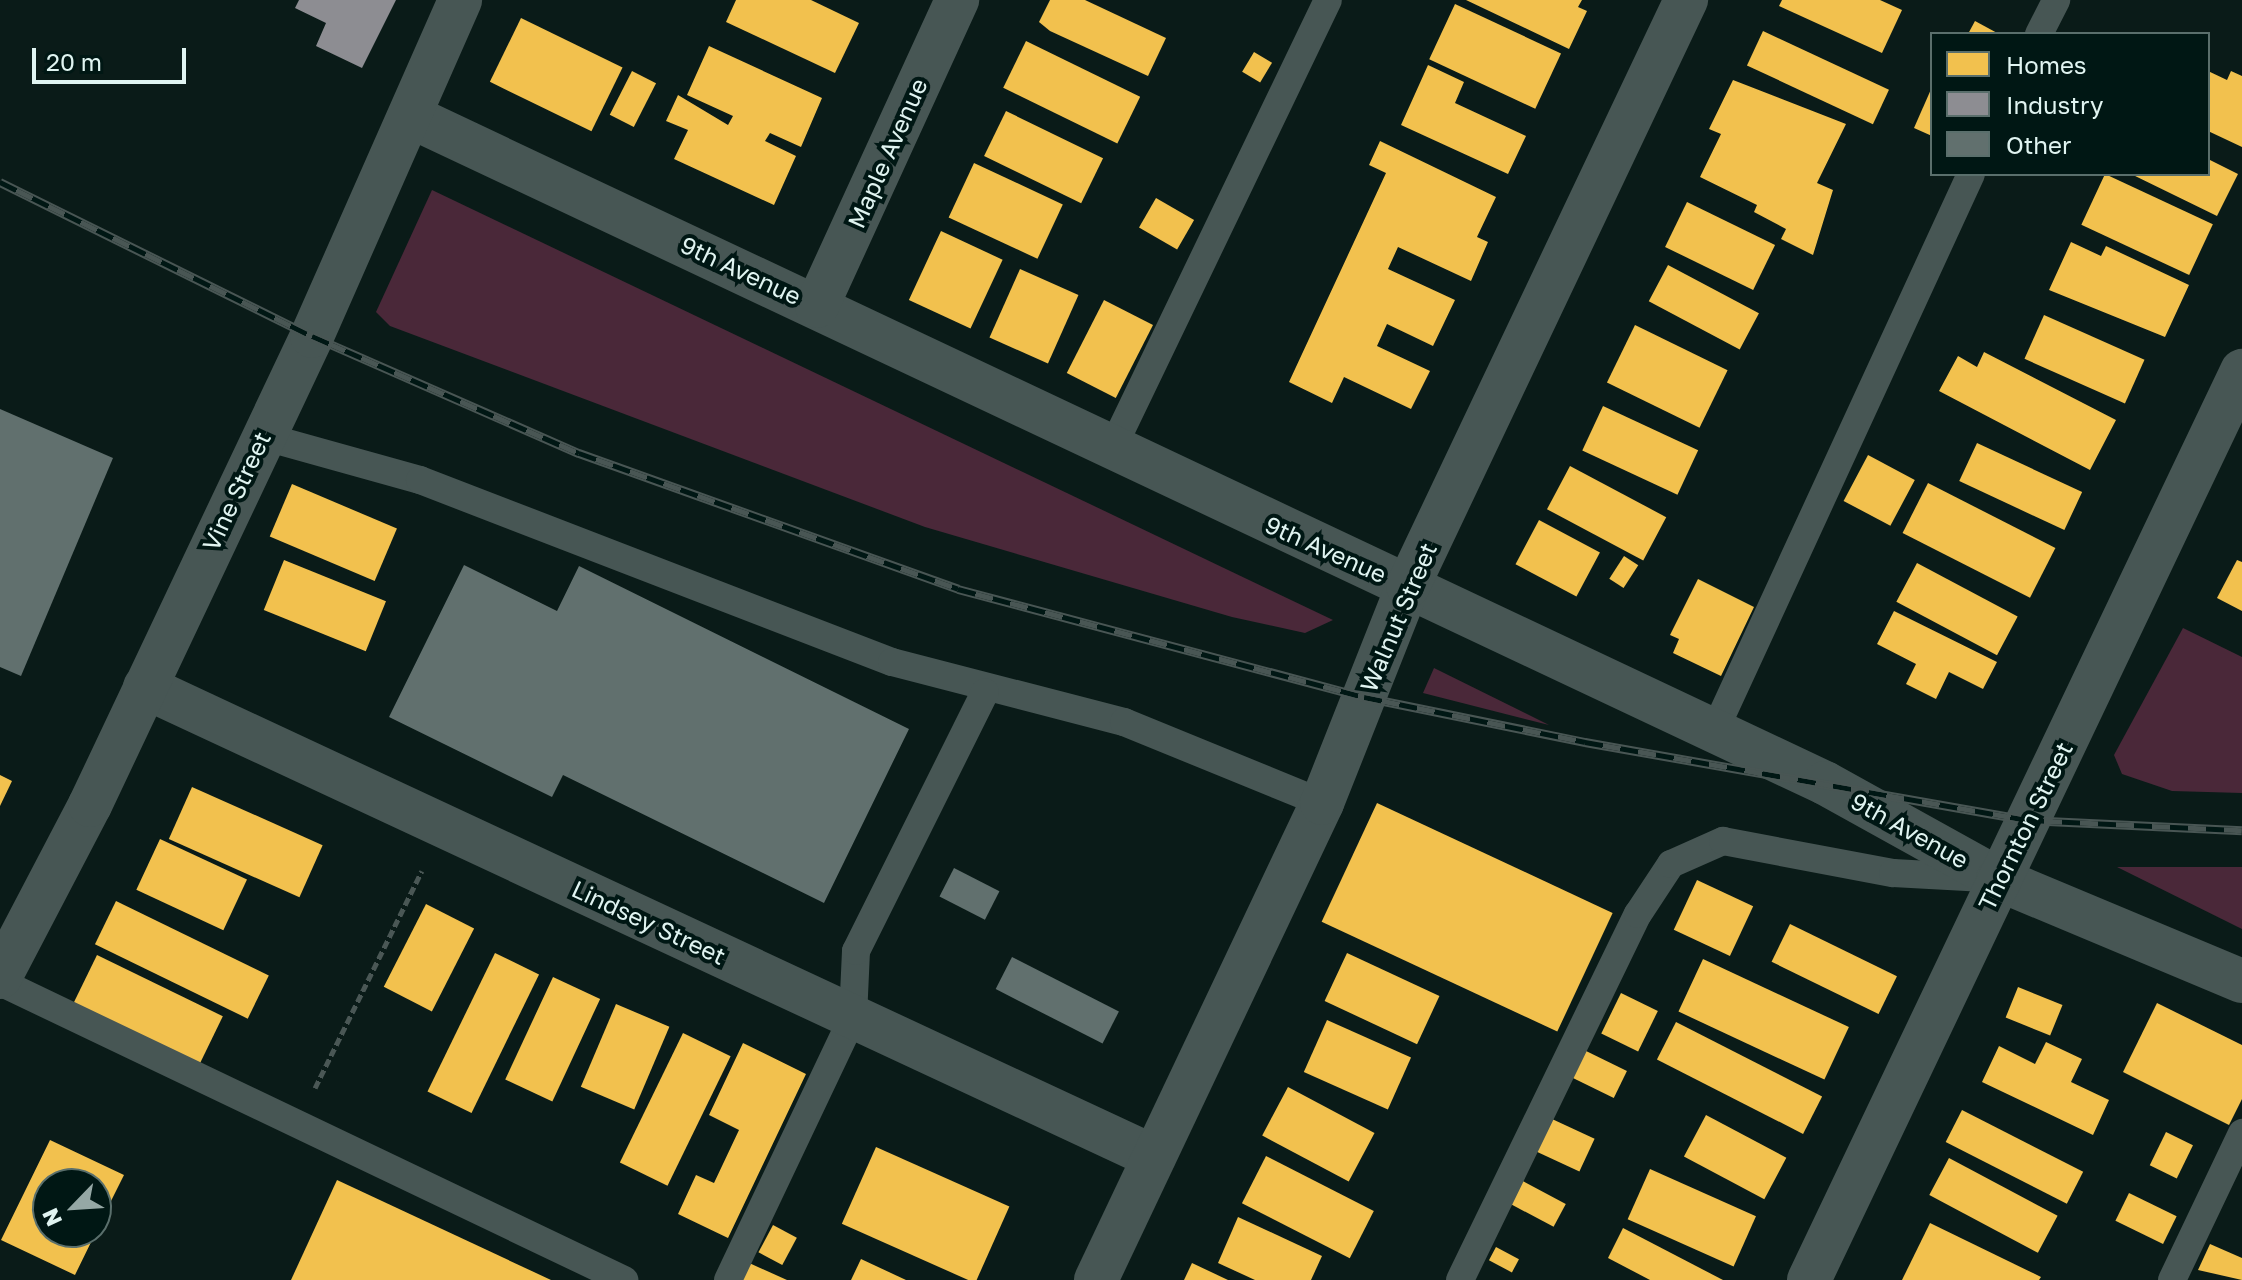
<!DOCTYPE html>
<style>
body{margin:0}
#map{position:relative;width:2242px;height:1280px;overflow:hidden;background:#0a1b18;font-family:"Golos Text",sans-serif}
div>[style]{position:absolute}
.green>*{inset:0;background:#4a2839}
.homes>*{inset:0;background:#f2c14e;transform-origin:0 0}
.industry>*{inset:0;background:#8d8d92}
.building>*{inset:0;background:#61706e;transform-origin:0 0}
.path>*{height:5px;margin-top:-2.5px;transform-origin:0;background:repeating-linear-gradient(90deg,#4a5755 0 8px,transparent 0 12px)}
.lane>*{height:28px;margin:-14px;padding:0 14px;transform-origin:14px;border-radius:14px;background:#475654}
.street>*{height:44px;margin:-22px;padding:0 22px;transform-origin:22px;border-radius:22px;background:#475654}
.rail>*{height:9px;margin-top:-4.5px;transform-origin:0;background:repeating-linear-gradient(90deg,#001714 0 18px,#495654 0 36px);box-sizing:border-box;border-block:2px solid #495654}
span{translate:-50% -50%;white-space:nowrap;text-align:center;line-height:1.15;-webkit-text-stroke:8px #001714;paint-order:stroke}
.street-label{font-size:24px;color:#e0f4f1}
.legend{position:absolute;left:1930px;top:32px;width:280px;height:144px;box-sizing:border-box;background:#001714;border:2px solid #5a6f6c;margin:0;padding:10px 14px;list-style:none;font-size:24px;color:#e0f4f1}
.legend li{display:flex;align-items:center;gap:16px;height:40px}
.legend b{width:40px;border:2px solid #5a6f6c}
.north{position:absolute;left:32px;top:1168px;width:80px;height:80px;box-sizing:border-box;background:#001714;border:2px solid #5a6f6c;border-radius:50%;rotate:245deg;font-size:22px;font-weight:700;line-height:32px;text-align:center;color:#e0f4f1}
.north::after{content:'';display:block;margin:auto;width:28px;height:36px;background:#95a8a5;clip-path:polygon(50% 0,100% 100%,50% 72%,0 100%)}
.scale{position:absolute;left:32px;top:48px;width:154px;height:36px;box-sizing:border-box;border:4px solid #e0f4f1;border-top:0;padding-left:10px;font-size:24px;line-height:28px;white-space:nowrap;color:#e0f4f1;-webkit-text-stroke:6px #001714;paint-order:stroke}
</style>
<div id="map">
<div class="green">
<div style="clip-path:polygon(432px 190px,1333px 620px,1305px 633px,1232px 617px,925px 527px,390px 326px,376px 312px)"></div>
<div style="clip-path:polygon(2183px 628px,2242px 657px,2242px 793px,2172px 791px,2122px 774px,2114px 755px)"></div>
<div style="clip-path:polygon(1434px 668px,1549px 725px,1423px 693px)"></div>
<div style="clip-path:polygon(2117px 867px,2242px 867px,2242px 929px)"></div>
</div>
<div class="homes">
<div style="clip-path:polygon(736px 0,811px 0,859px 23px,835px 73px,726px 22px)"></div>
<div style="clip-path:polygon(1050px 0,1085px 0,1166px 38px,1148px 76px,1050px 31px,1039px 22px)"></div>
<div style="clip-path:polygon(1466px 0,1582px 0,1578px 7px,1587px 11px,1569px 49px)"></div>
<div style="clip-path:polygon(1782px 0,1880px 0,1902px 10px,1882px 53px,1779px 6px)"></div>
<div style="left:1455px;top:4px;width:117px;height:61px;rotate:25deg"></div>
<div style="left:521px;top:18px;width:113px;height:71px;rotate:26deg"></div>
<div style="clip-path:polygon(1975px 21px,1999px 34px,1968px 34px)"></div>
<div style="left:1763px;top:31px;width:139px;height:38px;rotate:25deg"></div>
<div style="left:1026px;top:41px;width:127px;height:52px;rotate:26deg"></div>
<div style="clip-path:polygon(709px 46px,822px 98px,801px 147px,770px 133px,765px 141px,796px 156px,774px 205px,674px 159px,688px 130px,666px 121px,678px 95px,728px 125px,733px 116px,687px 95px)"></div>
<div style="left:1254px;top:52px;width:21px;height:23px;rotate:31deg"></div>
<div style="clip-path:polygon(1428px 65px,1464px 82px,1455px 103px,1526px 136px,1508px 174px,1401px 125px)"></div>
<div style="left:632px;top:71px;width:27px;height:49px;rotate:27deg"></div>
<div style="clip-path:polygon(2208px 71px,2227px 80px,2231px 71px,2242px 76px,2242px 147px,2208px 131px)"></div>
<div style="clip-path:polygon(1733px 80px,1846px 124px,1817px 183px,1833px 190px,1813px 255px,1781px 239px,1786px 229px,1754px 212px,1757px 205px,1700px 177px,1721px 134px,1709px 129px)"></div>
<div style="clip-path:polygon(1932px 87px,1932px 136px,1914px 128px)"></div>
<div style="left:1006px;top:111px;width:108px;height:50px;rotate:26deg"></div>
<div style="clip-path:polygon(1380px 141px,1496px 197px,1477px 237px,1488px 242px,1471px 281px,1398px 247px,1388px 269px,1455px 300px,1433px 346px,1387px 324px,1377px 346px,1430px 371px,1411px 409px,1344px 377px,1332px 403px,1289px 382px,1386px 173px,1369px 165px)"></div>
<div style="clip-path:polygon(2208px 159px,2238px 174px,2217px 216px,2131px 174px,2208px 174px)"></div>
<div style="left:974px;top:163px;width:98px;height:60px;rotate:25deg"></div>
<div style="left:2105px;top:174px;width:119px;height:56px;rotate:25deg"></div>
<div style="left:1156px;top:198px;width:44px;height:34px;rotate:30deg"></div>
<div style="left:1687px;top:202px;width:98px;height:50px;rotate:26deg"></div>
<div style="left:941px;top:231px;width:68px;height:76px;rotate:25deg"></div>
<div style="clip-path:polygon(2071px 242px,2101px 256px,2106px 246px,2189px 285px,2165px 337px,2049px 290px)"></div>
<div style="left:1668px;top:265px;width:103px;height:41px;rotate:28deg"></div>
<div style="left:1020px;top:269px;width:64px;height:75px;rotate:24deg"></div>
<div style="left:1104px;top:300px;width:55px;height:82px;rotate:27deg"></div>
<div style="left:2044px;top:315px;width:110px;height:48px;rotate:24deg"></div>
<div style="left:1635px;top:325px;width:103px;height:64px;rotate:26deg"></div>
<div style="clip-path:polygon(1984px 352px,2116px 420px,2090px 470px,1939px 391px,1958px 356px,1977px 367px)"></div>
<div style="left:1603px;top:406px;width:105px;height:49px;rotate:25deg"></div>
<div style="left:1977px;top:443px;width:116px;height:42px;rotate:25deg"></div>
<div style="left:1868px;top:455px;width:53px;height:52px;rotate:28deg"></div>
<div style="left:1570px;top:466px;width:109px;height:49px;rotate:28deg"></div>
<div style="left:1928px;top:483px;width:143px;height:56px;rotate:27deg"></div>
<div style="left:292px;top:484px;width:114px;height:57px;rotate:23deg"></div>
<div style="left:1539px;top:520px;width:69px;height:50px;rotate:28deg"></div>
<div style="left:1624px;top:556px;width:17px;height:27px;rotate:33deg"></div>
<div style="left:284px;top:560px;width:110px;height:54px;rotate:22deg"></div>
<div style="clip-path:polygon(2237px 560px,2242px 562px,2242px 611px,2217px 598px)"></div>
<div style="left:1917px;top:563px;width:114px;height:44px;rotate:28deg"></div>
<div style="clip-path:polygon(1698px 579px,1754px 607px,1721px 676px,1673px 653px,1679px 639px,1670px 635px)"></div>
<div style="clip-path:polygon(1894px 611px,1997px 662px,1983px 689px,1949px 672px,1936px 699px,1906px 684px,1916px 664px,1877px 644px)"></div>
<div style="clip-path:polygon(0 775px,12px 781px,0 806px)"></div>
<div style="left:192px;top:787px;width:143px;height:57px;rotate:24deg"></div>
<div style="left:1377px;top:803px;width:260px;height:131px;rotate:25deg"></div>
<div style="left:160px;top:839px;width:96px;height:56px;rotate:25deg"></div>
<div style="left:1697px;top:880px;width:62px;height:55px;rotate:25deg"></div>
<div style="left:116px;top:901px;width:170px;height:48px;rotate:26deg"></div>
<div style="left:426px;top:904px;width:54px;height:93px;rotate:27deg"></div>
<div style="left:1790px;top:924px;width:119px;height:42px;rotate:26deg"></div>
<div style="left:495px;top:953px;width:49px;height:154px;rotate:26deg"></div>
<div style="left:1347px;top:953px;width:102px;height:53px;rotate:25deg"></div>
<div style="left:97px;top:955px;width:140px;height:54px;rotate:26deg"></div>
<div style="left:1703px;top:959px;width:161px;height:58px;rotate:25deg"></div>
<div style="left:553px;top:977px;width:52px;height:113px;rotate:25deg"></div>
<div style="left:2018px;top:987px;width:48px;height:33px;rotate:22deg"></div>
<div style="left:1621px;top:993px;width:41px;height:45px;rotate:26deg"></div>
<div style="clip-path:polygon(2157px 1003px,2242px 1045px,2242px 1099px,2229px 1125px,2123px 1072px)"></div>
<div style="left:616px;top:1004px;width:58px;height:90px;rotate:23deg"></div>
<div style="left:1327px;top:1020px;width:92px;height:57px;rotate:24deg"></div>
<div style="left:1676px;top:1022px;width:164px;height:42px;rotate:27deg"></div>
<div style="left:683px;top:1033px;width:53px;height:144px;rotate:26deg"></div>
<div style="clip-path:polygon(2046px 1042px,2082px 1059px,2071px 1082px,2109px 1100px,2093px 1135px,1982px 1082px,1999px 1046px,2035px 1064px)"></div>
<div style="clip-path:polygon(743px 1043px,806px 1074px,728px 1238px,678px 1214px,696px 1175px,714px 1183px,739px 1130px,709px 1115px)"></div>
<div style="left:1582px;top:1049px;width:50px;height:30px;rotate:26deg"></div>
<div style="left:1288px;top:1087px;width:98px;height:55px;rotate:28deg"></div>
<div style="left:1962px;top:1110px;width:136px;height:36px;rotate:27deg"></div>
<div style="left:1706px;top:1115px;width:91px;height:47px;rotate:28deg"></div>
<div style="left:1552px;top:1119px;width:47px;height:36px;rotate:25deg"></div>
<div style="left:2166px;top:1132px;width:30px;height:37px;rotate:26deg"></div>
<div style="clip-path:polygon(50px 1140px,124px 1175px,96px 1231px,96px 1184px,48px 1184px,48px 1232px,96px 1232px,75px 1275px,1px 1240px)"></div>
<div style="left:876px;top:1147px;width:146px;height:84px;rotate:24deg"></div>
<div style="left:1266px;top:1156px;width:121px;height:53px;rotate:27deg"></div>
<div style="left:1949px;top:1158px;width:123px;height:42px;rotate:28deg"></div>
<div style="left:1650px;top:1169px;width:116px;height:55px;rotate:24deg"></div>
<div style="left:1519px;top:1179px;width:53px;height:26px;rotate:28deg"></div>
<div style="clip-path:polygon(337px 1180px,551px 1280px,291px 1280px)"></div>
<div style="left:2129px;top:1193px;width:53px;height:31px;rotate:26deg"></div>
<div style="clip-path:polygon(1238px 1217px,1322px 1256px,1311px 1280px,1255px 1280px,1218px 1263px)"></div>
<div style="clip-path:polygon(1930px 1223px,2041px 1277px,2039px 1280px,1902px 1280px)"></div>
<div style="left:773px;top:1225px;width:27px;height:31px;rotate:28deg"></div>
<div style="clip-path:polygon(1623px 1228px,1723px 1280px,1650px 1280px,1608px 1258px)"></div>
<div style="clip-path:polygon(2210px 1244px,2242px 1258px,2242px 1280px,2198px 1270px)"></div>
<div style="left:1496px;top:1247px;width:26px;height:15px;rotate:28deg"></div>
<div style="clip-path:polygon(861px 1259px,906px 1280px,851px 1280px)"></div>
<div style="clip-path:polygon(747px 1262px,787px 1280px,739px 1280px)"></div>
<div style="clip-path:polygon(1192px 1263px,1228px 1280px,1184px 1280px)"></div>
</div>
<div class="industry">
<div style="clip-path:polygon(299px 0,396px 0,362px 68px,316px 46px,326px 23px,295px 8px)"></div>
</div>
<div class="building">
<div style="clip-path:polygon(0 409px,113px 458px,21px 676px,0 667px)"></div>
<div style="clip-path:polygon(464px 565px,557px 611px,579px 566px,909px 729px,824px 903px,563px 775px,552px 797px,389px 717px)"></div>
<div style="left:954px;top:868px;width:51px;height:32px;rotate:27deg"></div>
<div style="left:1012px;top:957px;width:120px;height:36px;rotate:27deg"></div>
</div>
<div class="path">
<div style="left:315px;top:1088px;width:242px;rotate:-63.8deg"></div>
</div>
<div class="lane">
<div style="left:2039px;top:34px;width:38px;rotate:-63deg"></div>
<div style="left:262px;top:436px;width:164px;rotate:15.6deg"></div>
<div style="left:420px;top:480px;width:506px;rotate:21.09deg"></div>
<div style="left:892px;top:662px;width:240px;rotate:14.5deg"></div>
<div style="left:1124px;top:722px;width:214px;rotate:22.2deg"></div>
<div style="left:1111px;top:451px;width:500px;rotate:-64.31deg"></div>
<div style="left:1714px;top:732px;width:614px;rotate:-65.27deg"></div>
<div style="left:0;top:982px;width:692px;rotate:25.53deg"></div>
<div style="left:728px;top:1280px;width:291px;rotate:-64.6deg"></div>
<div style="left:853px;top:1017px;width:66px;rotate:-87.4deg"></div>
<div style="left:856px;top:951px;width:289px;rotate:-63.5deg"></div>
<div style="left:1460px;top:1280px;width:407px;rotate:-64.1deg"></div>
<div style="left:1638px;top:914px;width:60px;rotate:-56.6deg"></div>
<div style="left:1671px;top:864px;width:57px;rotate:-23.9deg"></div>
<div style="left:1723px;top:841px;width:173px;rotate:10.7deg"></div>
<div style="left:1893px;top:873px;width:92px;rotate:3.1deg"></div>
<div style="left:2172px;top:1280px;width:163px;rotate:-64.5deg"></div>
</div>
<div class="street">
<div style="left:410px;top:116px;width:1564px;rotate:25.24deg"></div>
<div style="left:1825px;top:783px;width:198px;rotate:29deg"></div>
<div style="left:1998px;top:879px;width:264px;rotate:22.7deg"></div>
<div style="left:817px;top:306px;width:337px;rotate:-65.4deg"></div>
<div style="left:145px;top:687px;width:1113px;rotate:24.98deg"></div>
<div style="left:0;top:977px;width:194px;rotate:-62.4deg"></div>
<div style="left:90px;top:805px;width:519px;rotate:-64.67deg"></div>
<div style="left:312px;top:336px;width:367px;rotate:-66.2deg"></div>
<div style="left:1096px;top:1280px;width:528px;rotate:-64.65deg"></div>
<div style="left:1322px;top:803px;width:233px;rotate:-68.4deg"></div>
<div style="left:1408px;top:586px;width:649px;rotate:-64.62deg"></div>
<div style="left:1809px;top:1280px;width:1007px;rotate:-64.53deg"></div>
</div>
<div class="rail">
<div style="left:0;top:182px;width:348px;rotate:26.3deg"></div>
<div style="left:312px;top:336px;width:292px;rotate:23.7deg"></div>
<div style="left:579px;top:453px;width:403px;rotate:19.7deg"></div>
<div style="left:958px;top:589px;width:420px;rotate:14.9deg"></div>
<div style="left:1364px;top:697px;width:226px;rotate:11.5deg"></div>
<div style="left:1585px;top:742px;width:448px;rotate:10deg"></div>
<div style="left:2026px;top:820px;width:216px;rotate:2.7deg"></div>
</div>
<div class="street-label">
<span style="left:887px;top:153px;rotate:-66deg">Maple Avenue</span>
<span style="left:741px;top:270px;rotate:25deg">9th Avenue</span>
<span style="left:236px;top:491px;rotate:-65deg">Vine Street</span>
<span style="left:1326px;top:549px;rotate:24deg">9th Avenue</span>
<span style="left:1398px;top:617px;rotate:-67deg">Walnut Street</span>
<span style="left:2025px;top:826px;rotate:-64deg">Thornton Street</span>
<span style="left:1910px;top:830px;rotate:29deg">9th Avenue</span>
<span style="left:649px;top:922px;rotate:25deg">Lindsey Street</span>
</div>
<ul class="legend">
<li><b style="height:22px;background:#f2c14e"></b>Homes</li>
<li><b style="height:22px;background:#8d8d92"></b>Industry</li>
<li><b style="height:22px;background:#61706e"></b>Other</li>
</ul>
<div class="north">N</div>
<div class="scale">20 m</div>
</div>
